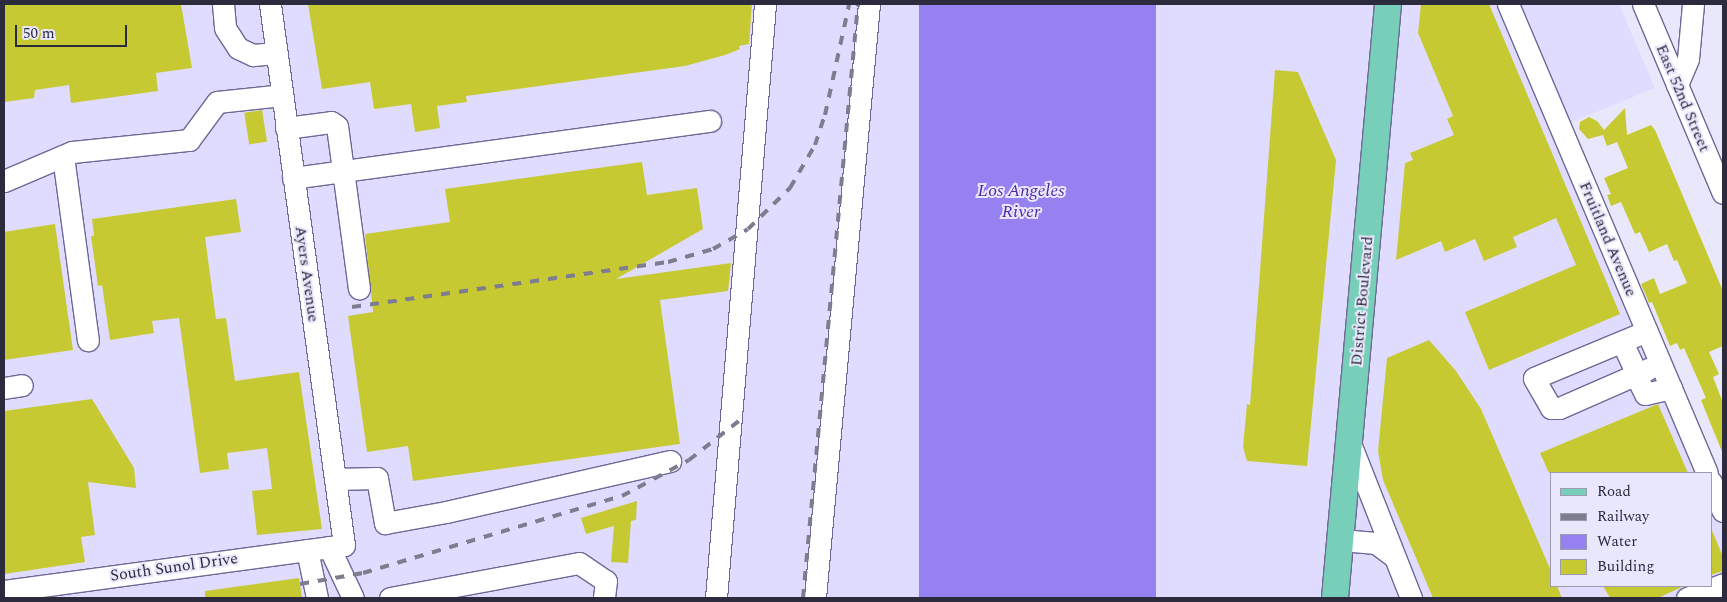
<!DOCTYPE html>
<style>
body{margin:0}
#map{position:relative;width:1727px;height:602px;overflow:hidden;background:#e9e7fc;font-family:Spectral,serif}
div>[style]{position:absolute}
.built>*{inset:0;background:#dfdcff}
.water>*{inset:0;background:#9681f1;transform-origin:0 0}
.building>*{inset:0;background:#c7c932;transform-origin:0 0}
.roads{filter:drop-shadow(1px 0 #6e6895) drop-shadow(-1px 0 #6e6895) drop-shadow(0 1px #6e6895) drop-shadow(0 -1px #6e6895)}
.minor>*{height:21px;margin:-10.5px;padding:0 10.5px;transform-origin:10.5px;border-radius:10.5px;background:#fff}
.major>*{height:26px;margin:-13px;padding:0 13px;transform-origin:13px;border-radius:13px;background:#77ceb9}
.rail>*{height:4px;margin-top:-2px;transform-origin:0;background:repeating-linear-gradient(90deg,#7e7c8f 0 9px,transparent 0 18px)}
span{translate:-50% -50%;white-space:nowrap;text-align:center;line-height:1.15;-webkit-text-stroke:4px #e9e7fc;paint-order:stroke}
.street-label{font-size:16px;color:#2c2a3d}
.water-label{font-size:18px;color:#5127aa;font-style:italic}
.frame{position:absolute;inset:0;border:5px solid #2c2a3d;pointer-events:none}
.legend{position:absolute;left:1550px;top:472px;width:162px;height:115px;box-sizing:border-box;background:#e9e7fc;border:1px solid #9d9bb0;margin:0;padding:6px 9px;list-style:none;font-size:15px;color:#2c2a3d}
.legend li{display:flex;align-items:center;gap:10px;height:25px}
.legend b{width:25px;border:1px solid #9d9bb0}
.scale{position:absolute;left:15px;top:25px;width:112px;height:22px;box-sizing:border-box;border:2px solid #2c2a3d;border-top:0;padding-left:6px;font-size:15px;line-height:18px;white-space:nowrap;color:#2c2a3d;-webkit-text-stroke:4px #e9e7fc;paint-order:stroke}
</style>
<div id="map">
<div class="built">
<div style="clip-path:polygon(4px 4px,1619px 4px,1655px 88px,1567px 124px,1709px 473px,1551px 473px,1551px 586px,1711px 586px,1711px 476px,1723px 506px,1723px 598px,4px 598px)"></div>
</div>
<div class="water">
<div style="left:919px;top:4px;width:237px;height:597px"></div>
</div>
<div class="building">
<div style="clip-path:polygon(4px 4px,181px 4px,192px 68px,156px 73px,158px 91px,71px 103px,69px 85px,35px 90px,34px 98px,4px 102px)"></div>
<div style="clip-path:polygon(308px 4px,752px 4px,749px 44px,739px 46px,740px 49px,725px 55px,685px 66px,466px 96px,467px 102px,437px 106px,440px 128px,415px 132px,411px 104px,374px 109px,370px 82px,322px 89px)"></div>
<div style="clip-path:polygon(1421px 4px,1489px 4px,1620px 314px,1489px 370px,1465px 312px,1576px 265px,1556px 218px,1513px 237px,1517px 247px,1484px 261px,1475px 239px,1445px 252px,1441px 241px,1396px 260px,1405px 163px,1413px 160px,1410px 153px,1454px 135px,1447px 119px,1453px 116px,1418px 33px)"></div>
<div style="clip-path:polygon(1275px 70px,1298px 72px,1336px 160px,1307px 466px,1247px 461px,1243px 447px,1247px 404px,1250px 405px)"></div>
<div style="clip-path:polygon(1625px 108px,1627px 135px,1651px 125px,1655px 130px,1723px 291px,1723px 346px,1709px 352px,1719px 374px,1713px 377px,1723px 403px,1723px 454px,1701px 400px,1706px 398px,1684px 348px,1680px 350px,1677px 343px,1670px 346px,1652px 302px,1649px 303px,1641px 284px,1654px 278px,1660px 294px,1687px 283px,1677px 260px,1674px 261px,1667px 244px,1649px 252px,1640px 232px,1635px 234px,1621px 202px,1611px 206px,1607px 195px,1611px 194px,1604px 178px,1628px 168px,1617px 142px,1607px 146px,1603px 135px,1588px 139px,1579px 129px,1580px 122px,1589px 117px,1597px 121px,1604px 130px)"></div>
<div style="left:262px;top:110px;width:32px;height:18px;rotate:81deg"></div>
<div style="clip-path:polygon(642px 162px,647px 195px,697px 188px,703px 229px,616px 279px,731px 263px,728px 291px,660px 300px,680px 444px,413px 481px,408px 446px,367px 452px,348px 316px,373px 312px,365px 234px,450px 222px,445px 189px)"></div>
<div style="clip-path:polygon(236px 199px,241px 232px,205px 237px,216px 319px,226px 318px,235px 381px,299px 372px,322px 529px,257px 535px,252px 491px,272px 489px,267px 448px,227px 453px,229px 469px,200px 473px,179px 318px,152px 321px,154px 333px,110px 340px,102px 285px,98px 286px,91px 236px,94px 236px,92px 219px)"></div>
<div style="clip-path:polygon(55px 224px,73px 350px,4px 360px,4px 232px)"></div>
<div style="clip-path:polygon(1429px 340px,1456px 371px,1481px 409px,1551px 571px,1551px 586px,1557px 586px,1562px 598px,1433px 598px,1383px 480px,1378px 451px,1387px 358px)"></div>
<div style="clip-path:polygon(92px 399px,134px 468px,136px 488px,88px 482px,95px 535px,81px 537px,85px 562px,4px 574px,4px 411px)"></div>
<div style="clip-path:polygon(1658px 404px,1688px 473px,1549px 473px,1540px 453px)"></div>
<div style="clip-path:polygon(637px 501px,636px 520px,631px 521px,628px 563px,611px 562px,614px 526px,586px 534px,581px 518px)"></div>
<div style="clip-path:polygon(1711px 528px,1723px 557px,1723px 571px,1711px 575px)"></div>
<div style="clip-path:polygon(299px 578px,302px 598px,205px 598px,205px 591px)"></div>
<div style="clip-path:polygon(1603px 586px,1684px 586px,1658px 598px,1610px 598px)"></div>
</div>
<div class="roads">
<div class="minor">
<div style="left:223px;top:4px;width:24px;rotate:85deg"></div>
<div style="left:225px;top:28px;width:24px;rotate:57deg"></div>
<div style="left:238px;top:48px;width:17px;rotate:25deg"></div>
<div style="left:253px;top:55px;width:23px;rotate:-5deg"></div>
<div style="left:1508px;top:4px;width:509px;rotate:67.01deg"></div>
<div style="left:1643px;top:4px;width:205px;rotate:67.1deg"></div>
<div style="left:1677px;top:85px;width:28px;rotate:-67deg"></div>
<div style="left:1688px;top:59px;width:55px;rotate:-84.8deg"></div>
<div style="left:286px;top:128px;width:45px;rotate:-7.6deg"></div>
<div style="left:331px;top:122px;width:7px;rotate:34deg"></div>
<div style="left:337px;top:126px;width:164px;rotate:82.3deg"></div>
<div style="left:63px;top:156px;width:186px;rotate:82.3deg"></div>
<div style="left:293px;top:178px;width:421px;rotate:-7.8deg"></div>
<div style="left:4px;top:181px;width:74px;rotate:-23.1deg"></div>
<div style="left:72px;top:152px;width:118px;rotate:-5.9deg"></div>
<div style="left:189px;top:140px;width:47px;rotate:-53.6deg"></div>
<div style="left:217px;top:102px;width:65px;rotate:-6.1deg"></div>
<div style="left:1622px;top:342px;width:35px;rotate:65deg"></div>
<div style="left:1637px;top:374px;width:85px;rotate:156.4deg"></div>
<div style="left:1559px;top:408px;width:8px;rotate:180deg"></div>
<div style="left:1551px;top:408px;width:34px;rotate:-120deg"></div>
<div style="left:1534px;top:378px;width:122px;rotate:-22.6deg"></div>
<div style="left:1648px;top:369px;width:14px;rotate:150deg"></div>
<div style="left:1636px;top:376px;width:20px;rotate:63deg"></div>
<div style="left:1645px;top:394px;width:27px;rotate:-13deg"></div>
<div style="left:4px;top:388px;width:18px;rotate:-9deg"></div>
<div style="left:1350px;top:443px;width:167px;rotate:68.5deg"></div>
<div style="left:335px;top:479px;width:42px;rotate:-1.4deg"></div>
<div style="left:377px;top:478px;width:46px;rotate:79.9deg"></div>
<div style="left:385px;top:523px;width:62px;rotate:-10.2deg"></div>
<div style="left:446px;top:512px;width:230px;rotate:-12.8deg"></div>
<div style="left:1711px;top:482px;width:31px;rotate:68deg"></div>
<div style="left:1341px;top:540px;width:35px;rotate:5deg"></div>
<div style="left:1376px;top:543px;width:21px;rotate:37deg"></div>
<div style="left:329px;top:547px;width:56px;rotate:64.8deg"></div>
<div style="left:307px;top:550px;width:49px;rotate:78.2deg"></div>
<div style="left:4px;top:591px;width:343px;rotate:-7.7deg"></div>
<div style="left:344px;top:545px;width:546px;rotate:-97.79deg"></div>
<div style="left:390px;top:598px;width:192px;rotate:-10.5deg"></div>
<div style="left:579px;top:563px;width:32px;rotate:34deg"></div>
<div style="left:606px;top:581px;width:17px;rotate:97deg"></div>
<div style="left:716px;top:598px;width:596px;rotate:-85.28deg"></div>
<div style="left:815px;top:598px;width:596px;rotate:-84.81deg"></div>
<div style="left:1687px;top:598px;width:39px;rotate:-21deg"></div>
</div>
<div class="major">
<div style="left:1335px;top:598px;width:596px;rotate:-84.9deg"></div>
</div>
</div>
<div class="rail">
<div style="left:352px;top:307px;width:319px;rotate:-8.1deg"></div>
<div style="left:668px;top:262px;width:47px;rotate:-16.1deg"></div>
<div style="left:713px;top:249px;width:40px;rotate:-29.7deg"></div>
<div style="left:748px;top:229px;width:59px;rotate:-44.3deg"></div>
<div style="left:790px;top:188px;width:50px;rotate:-59.8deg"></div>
<div style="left:815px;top:145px;width:32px;rotate:-72deg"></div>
<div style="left:825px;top:115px;width:113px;rotate:-77.7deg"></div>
<div style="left:300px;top:584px;width:64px;rotate:-9.9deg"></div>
<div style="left:363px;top:573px;width:270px;rotate:-16.6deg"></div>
<div style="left:622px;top:496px;width:76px;rotate:-28.2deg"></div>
<div style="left:689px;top:460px;width:65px;rotate:-38.1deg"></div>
<div style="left:803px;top:598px;width:597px;rotate:-84.71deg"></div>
</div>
<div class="street-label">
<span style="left:1683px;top:98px;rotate:67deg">East 52nd Street</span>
<span style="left:1608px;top:239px;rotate:67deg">Fruitland Avenue</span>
<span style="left:307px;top:274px;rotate:82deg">Ayers Avenue</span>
<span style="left:1362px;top:301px;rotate:-85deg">District Boulevard</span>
<span style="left:174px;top:567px;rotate:-8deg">South Sunol Drive</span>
</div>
<div class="water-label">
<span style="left:1021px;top:202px">Los Angeles<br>River</span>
</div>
<div class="frame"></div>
<ul class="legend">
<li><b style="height:6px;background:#77ceb9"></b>Road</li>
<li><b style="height:6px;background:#7e7c8f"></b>Railway</li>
<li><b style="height:14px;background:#9681f1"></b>Water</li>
<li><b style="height:14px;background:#c7c932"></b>Building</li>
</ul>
<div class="scale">50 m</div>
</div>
